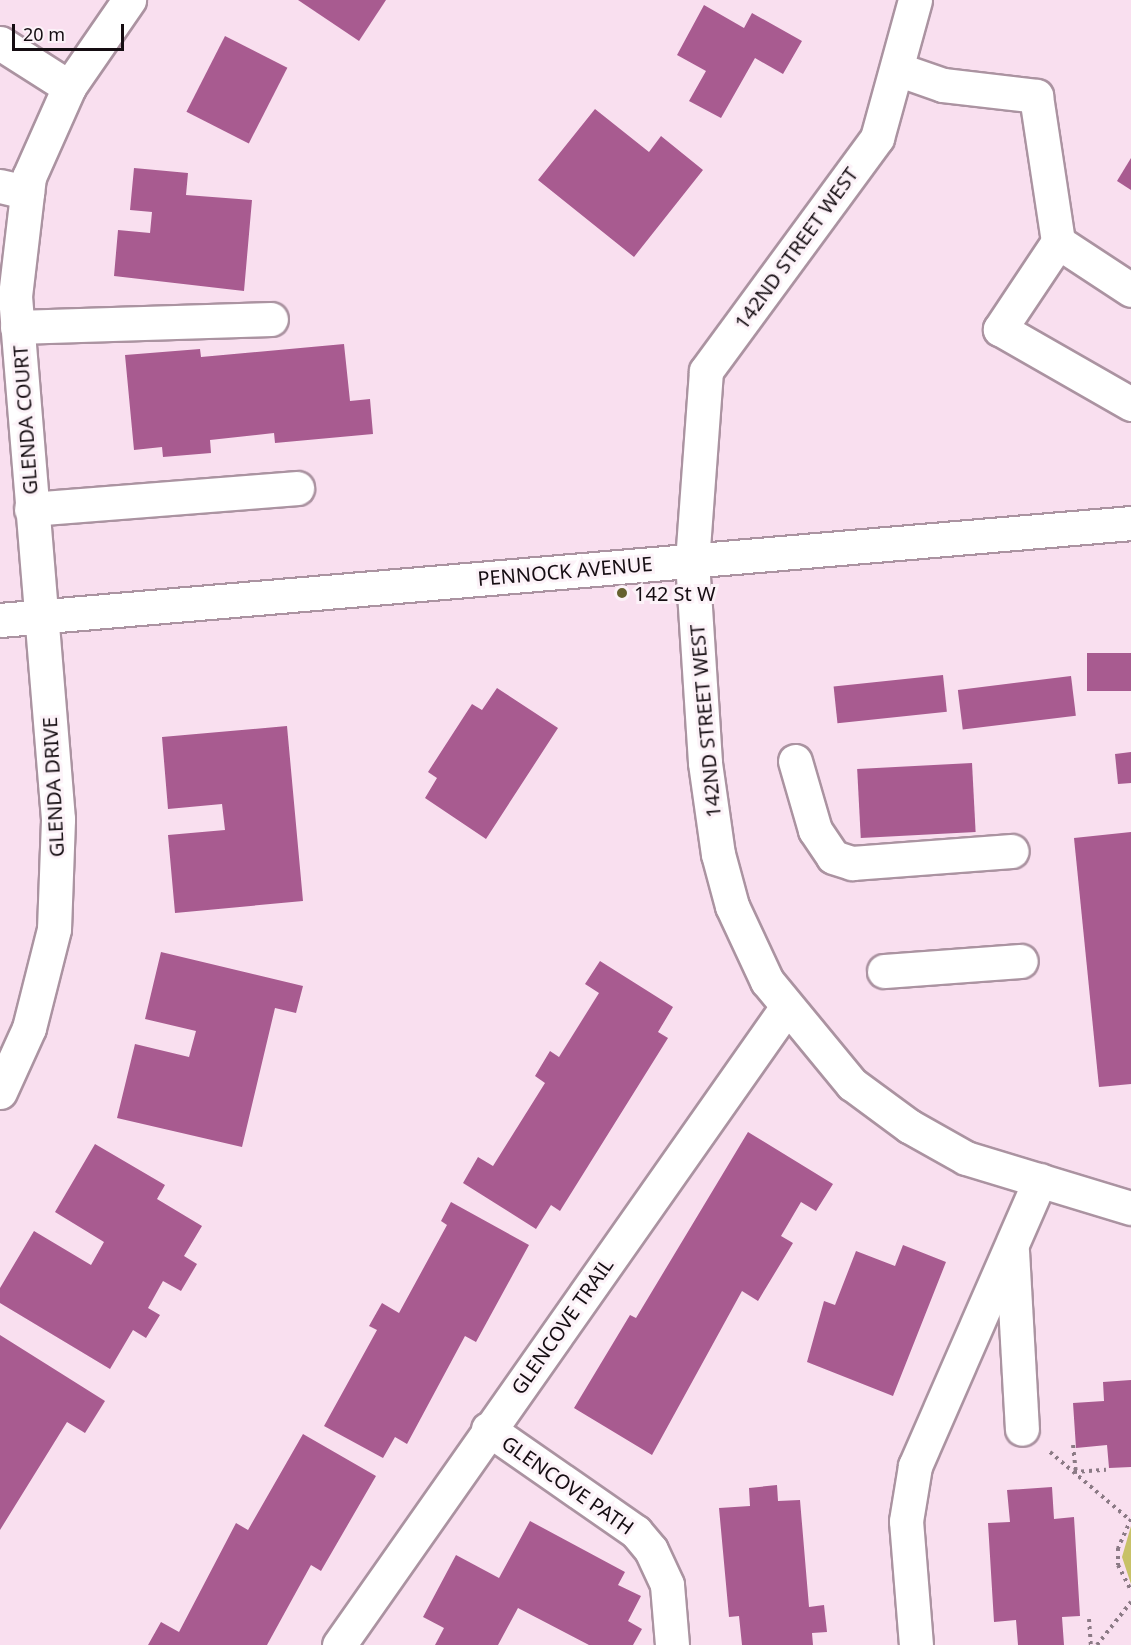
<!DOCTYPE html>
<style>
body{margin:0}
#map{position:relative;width:1131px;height:1645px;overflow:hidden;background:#f9dfef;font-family:"Noto Sans",sans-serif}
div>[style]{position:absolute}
.green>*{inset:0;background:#c8c167}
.building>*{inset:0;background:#a85b90;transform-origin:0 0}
.path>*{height:4px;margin-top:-2px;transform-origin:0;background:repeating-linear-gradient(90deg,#8b7a85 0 3px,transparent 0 7.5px)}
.roads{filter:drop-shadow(2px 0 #ab93a1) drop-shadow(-2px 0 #ab93a1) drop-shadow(0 2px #ab93a1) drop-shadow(0 -2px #ab93a1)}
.minor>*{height:33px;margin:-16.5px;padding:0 16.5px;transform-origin:16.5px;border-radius:16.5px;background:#fff}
.dots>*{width:16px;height:16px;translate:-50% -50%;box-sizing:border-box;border:3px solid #fcf2f8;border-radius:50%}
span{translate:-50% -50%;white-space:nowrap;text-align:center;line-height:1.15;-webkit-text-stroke:6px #fcf2f8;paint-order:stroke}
.street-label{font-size:20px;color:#150d12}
.poi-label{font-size:20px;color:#150d12}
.left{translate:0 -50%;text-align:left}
.scale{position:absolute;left:12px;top:24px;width:112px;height:27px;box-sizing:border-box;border:3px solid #150d12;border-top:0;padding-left:8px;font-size:18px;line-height:21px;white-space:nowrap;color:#150d12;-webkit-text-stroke:4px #fcf2f8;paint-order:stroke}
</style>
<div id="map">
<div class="green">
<div style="clip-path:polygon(1131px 1526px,1131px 1584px,1122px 1557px)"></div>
</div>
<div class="building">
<div style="clip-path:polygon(298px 0,386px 0,359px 41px)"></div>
<div style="clip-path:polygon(704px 5px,744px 28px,752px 13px,802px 41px,783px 74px,755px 58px,721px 118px,689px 101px,706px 71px,677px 55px)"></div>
<div style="left:225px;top:36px;width:70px;height:85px;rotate:27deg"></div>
<div style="clip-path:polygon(595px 109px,649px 152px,661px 136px,703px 170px,634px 257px,538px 180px)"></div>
<div style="clip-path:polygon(1131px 158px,1131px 190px,1117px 181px)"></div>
<div style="clip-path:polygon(134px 168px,188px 173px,186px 195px,252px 200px,244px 291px,114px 276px,118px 230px,150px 233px,152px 212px,130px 210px)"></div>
<div style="clip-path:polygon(344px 344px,350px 401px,370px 399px,373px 434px,275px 443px,274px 433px,210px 440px,211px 453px,163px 457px,162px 447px,134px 450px,125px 355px,200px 349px,201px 357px)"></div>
<div style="left:1131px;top:653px;width:38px;height:44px;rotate:90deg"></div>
<div style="left:943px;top:675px;width:37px;height:110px;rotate:84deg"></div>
<div style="left:1071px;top:676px;width:40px;height:114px;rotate:83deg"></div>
<div style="clip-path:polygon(497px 688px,558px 728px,486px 839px,425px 798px,437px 778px,428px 772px,472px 704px,482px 710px)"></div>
<div style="clip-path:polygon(287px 726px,303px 901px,175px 913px,168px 835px,225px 830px,222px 804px,168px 809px,162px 737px)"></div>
<div style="clip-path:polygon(1131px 752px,1131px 783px,1118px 784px,1115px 754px)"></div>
<div style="left:972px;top:763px;width:69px;height:115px;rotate:87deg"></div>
<div style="clip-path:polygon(1131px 832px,1131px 1084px,1099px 1087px,1074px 838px)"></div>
<div style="clip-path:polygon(161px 952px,303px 986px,296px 1013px,275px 1008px,242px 1147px,117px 1118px,135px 1044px,189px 1057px,196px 1031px,145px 1019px)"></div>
<div style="clip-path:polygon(600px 961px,673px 1007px,658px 1032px,668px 1038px,560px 1211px,551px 1205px,536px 1229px,463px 1183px,478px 1157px,493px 1166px,545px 1083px,535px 1076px,550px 1051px,559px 1057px,599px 993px,585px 984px)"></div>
<div style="clip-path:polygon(748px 1132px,833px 1184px,816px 1211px,801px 1202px,781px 1236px,793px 1243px,758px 1301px,742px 1291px,652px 1455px,574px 1408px,630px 1315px,636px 1318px)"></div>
<div style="clip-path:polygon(95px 1144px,165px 1185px,157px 1199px,202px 1226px,184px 1256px,197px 1264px,181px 1291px,163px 1281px,148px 1308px,160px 1315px,146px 1338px,133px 1330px,110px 1369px,0 1303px,0 1288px,34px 1231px,91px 1265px,104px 1242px,55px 1212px)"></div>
<div style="clip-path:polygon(451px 1202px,529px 1245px,476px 1342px,465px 1336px,407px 1444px,395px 1437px,383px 1458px,324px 1426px,377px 1330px,369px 1326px,382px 1303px,399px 1313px,447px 1225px,441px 1221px)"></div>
<div style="clip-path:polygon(903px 1245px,946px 1262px,893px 1396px,807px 1362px,824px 1301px,835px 1305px,856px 1251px,895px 1266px)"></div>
<div style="clip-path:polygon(0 1335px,105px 1401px,85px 1433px,67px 1422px,0 1530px)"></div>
<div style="clip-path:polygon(1131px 1380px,1131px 1467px,1109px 1468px,1107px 1445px,1076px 1448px,1073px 1403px,1104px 1401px,1103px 1382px)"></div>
<div style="clip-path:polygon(303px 1434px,376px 1476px,321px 1571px,311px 1565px,267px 1645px,148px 1645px,161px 1622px,179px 1632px,236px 1523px,248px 1530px)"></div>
<div style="clip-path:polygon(777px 1485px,778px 1501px,800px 1500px,809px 1607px,824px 1605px,827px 1632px,812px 1633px,813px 1645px,742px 1645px,739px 1616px,729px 1617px,719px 1508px,750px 1506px,749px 1488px)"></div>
<div style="clip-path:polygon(1052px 1487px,1054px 1519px,1074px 1517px,1080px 1616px,1062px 1617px,1064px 1645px,1018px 1645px,1016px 1620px,994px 1622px,988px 1523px,1010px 1522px,1007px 1490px)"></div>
<div style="clip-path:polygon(530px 1521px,625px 1572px,618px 1585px,641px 1596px,628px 1621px,642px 1629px,633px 1645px,589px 1645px,518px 1608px,498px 1645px,435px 1645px,444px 1628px,423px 1617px,456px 1555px,499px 1578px)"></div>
</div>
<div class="path">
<div style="left:1073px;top:1445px;width:27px;rotate:84deg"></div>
<div style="left:1050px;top:1452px;width:105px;rotate:40.4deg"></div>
<div style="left:1074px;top:1472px;width:32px;rotate:-4deg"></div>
<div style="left:1131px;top:1519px;width:32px;rotate:114deg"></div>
<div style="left:1118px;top:1548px;width:17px;rotate:90deg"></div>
<div style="left:1118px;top:1565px;width:28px;rotate:63deg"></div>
<div style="left:1089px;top:1619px;width:26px;rotate:86deg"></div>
<div style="left:1097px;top:1645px;width:55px;rotate:-51.7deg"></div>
</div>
<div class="roads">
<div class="minor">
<div style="left:915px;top:0;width:143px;rotate:105.4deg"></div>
<div style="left:877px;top:138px;width:289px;rotate:126.3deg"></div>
<div style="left:706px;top:371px;width:191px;rotate:94.2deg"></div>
<div style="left:692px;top:561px;width:202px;rotate:86.3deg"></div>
<div style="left:705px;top:763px;width:92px;rotate:81.9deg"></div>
<div style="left:718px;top:854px;width:54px;rotate:74.9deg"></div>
<div style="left:732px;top:906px;width:83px;rotate:65deg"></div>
<div style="left:767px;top:981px;width:134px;rotate:50.5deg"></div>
<div style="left:852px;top:1084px;width:71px;rotate:36.4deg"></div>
<div style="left:909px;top:1126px;width:65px;rotate:29.3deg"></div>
<div style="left:966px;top:1158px;width:172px;rotate:16.9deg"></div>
<div style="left:0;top:43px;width:82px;rotate:32.5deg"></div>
<div style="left:897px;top:69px;width:49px;rotate:19.2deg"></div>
<div style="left:943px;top:85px;width:94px;rotate:6.7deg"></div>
<div style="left:1036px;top:96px;width:148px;rotate:81.4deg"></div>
<div style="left:1058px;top:242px;width:87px;rotate:33.3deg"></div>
<div style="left:0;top:186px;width:28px;rotate:13deg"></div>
<div style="left:1058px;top:242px;width:105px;rotate:123.7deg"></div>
<div style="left:1000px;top:329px;width:151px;rotate:29.8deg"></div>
<div style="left:17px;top:327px;width:254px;rotate:-1.8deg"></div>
<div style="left:31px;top:509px;width:267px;rotate:-4.5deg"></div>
<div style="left:0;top:620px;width:1135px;rotate:-4.9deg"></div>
<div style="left:795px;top:761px;width:72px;rotate:73.8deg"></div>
<div style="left:815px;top:830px;width:32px;rotate:56deg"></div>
<div style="left:833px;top:857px;width:20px;rotate:18deg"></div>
<div style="left:852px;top:863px;width:160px;rotate:-4.3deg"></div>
<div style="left:884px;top:971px;width:137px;rotate:-4.2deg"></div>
<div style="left:0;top:1092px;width:70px;rotate:-65.6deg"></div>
<div style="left:29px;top:1028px;width:102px;rotate:-75.8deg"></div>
<div style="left:54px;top:929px;width:110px;rotate:-87.9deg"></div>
<div style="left:58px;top:819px;width:525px;rotate:-94.7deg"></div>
<div style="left:15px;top:296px;width:120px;rotate:-83.3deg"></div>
<div style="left:29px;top:177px;width:98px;rotate:-66deg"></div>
<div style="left:69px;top:87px;width:106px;rotate:-55.4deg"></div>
<div style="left:1012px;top:1251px;width:178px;rotate:86.8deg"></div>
<div style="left:488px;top:1429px;width:180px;rotate:34.8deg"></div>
<div style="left:636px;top:1532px;width:23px;rotate:50deg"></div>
<div style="left:651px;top:1550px;width:38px;rotate:65deg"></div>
<div style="left:667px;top:1585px;width:60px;rotate:85.2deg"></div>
<div style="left:339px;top:1645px;width:778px;rotate:-54.94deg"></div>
<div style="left:916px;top:1645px;width:124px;rotate:-94.6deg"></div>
<div style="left:906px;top:1521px;width:56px;rotate:-80.7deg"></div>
<div style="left:915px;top:1466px;width:312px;rotate:-66.4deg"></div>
</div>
</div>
<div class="dots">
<div style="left:622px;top:593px;background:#66622f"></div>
</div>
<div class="street-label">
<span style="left:796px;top:248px;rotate:-54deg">142ND STREET WEST</span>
<span style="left:25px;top:420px;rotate:-94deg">GLENDA COURT</span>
<span style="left:565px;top:571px;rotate:-5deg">PENNOCK AVENUE</span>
<span style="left:705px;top:721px;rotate:-95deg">142ND STREET WEST</span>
<span style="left:53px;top:787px;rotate:-93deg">GLENDA DRIVE</span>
<span style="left:562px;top:1326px;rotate:-55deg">GLENCOVE TRAIL</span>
<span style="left:568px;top:1485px;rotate:35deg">GLENCOVE PATH</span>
</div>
<div class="poi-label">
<span class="left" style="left:634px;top:593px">142 St W</span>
</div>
<div class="scale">20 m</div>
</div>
